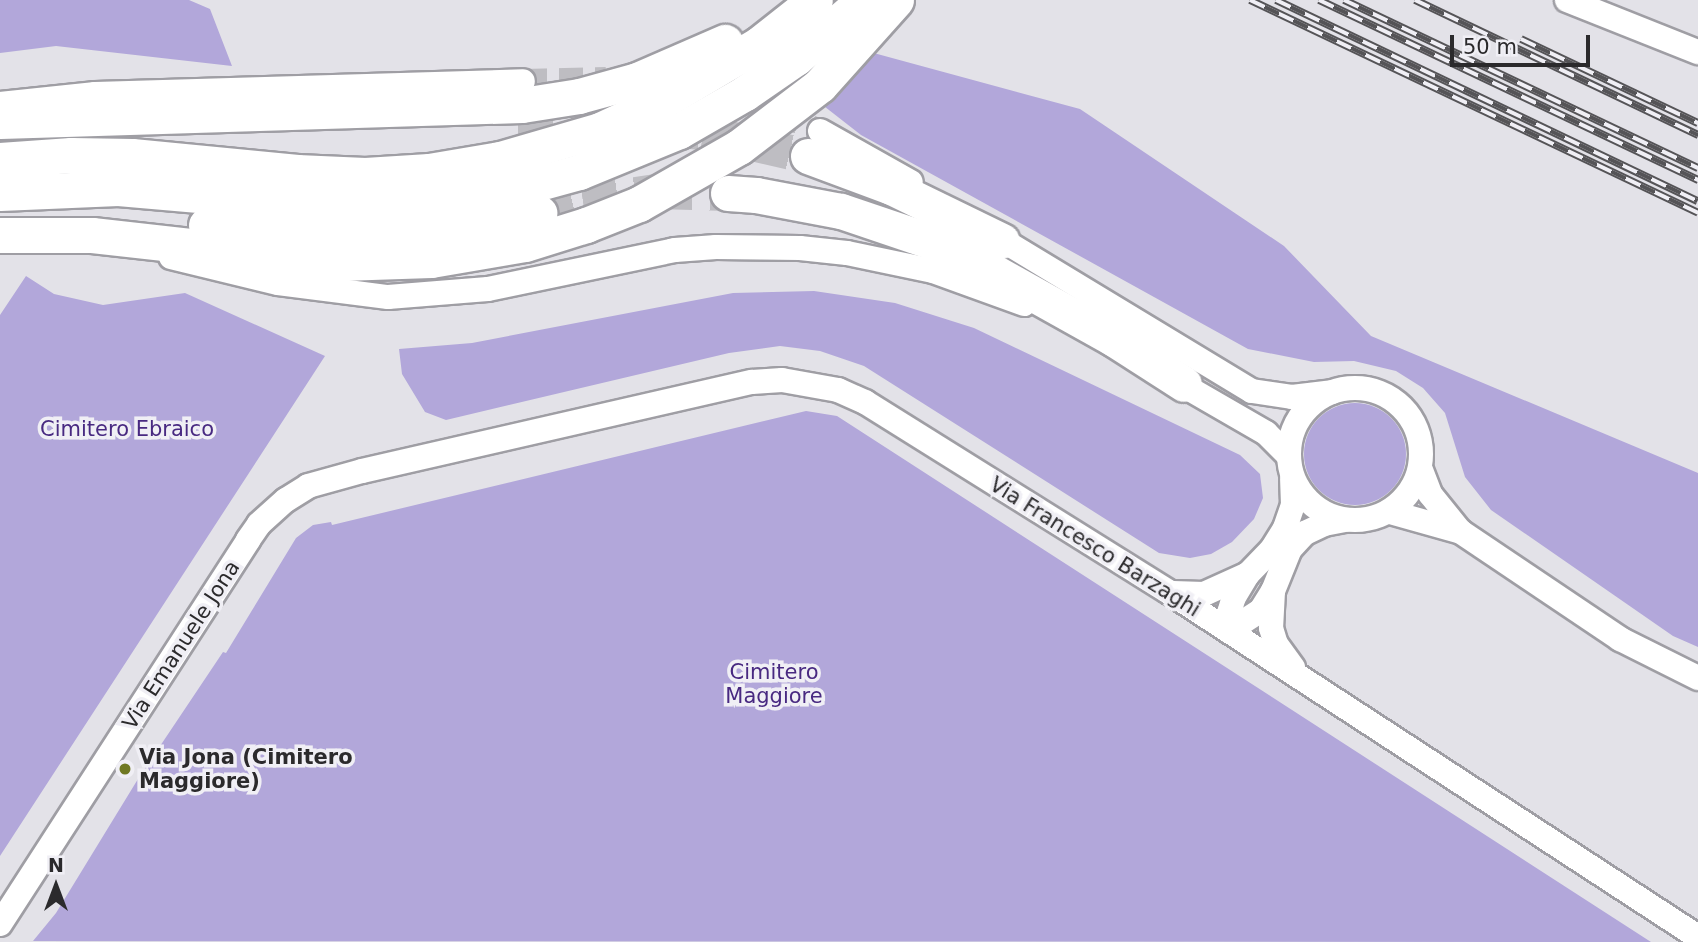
<!DOCTYPE html>
<style>
body{margin:0}
#map{position:relative;width:1698px;height:942px;overflow:hidden;background:#e3e2e8;font-family:"DejaVu Sans",sans-serif}
div>[style]{position:absolute}
.green>*{inset:0;background:#b2a7da}
.round{border-radius:50%}
.minor-tunnel>*{height:24px;margin-top:-12px;transform-origin:0;background:repeating-linear-gradient(90deg,#bebdc2 0 24px,transparent 0 36px)}
.highway-tunnel>*{height:35px;margin-top:-17.5px;transform-origin:0;background:repeating-linear-gradient(90deg,#bebdc2 0 35px,transparent 0 53px)}
.roads{filter:drop-shadow(2px 0 #9f9ea4) drop-shadow(-2px 0 #9f9ea4) drop-shadow(0 2px #9f9ea4) drop-shadow(0 -2px #9f9ea4)}
.minor>*{height:24px;margin:-12px;padding:0 12px;transform-origin:12px;border-radius:12px;background:#fff}
.minor>.ring{margin:-12px;padding:0;box-sizing:content-box;background:none;border:24px solid #fff;border-radius:50%}
.highway>*{height:35px;margin:-17.5px;padding:0 17.5px;transform-origin:17.5px;border-radius:17.5px;background:#fff}
.rail>*{height:8px;margin-top:-4px;transform-origin:0;background:repeating-linear-gradient(90deg,#f0eff5 0 16px,#555457 0 32px);box-sizing:border-box;border-block:2px solid #555457}
.dots>*{width:19px;height:19px;translate:-50% -50%;box-sizing:border-box;border:4px solid #f0eff5;border-radius:50%}
span{translate:-50% -50%;white-space:nowrap;text-align:center;line-height:1.15;-webkit-text-stroke:7px #f0eff5;paint-order:stroke}
.park-label{font-size:21px;color:#482981}
.street-label{font-size:21px;color:#2b2a2c}
.poi-label{font-size:21px;color:#2b2a2c;font-weight:700}
.left{translate:0 -50%;text-align:left}
.north{position:absolute;left:21px;top:851px;width:70px;height:70px;-webkit-text-stroke:5px #f0eff5;paint-order:stroke;rotate:0deg;font-size:19px;font-weight:700;line-height:28px;text-align:center;color:#2b2a2c}
.north::after{content:'';display:block;margin:auto;width:24px;height:32px;background:#2b2a2c;clip-path:polygon(50% 0,100% 100%,50% 72%,0 100%)}
.scale{position:absolute;left:1450px;top:35px;width:140px;height:32px;box-sizing:border-box;border:4px solid #2b2a2c;border-top:0;padding-left:9px;font-size:21px;line-height:24px;white-space:nowrap;color:#2b2a2c;-webkit-text-stroke:5px #f0eff5;paint-order:stroke}
</style>
<div id="map">
<div class="green">
<div style="clip-path:polygon(0 0,189px 0,210px 9px,232px 66px,56px 46px,0 53px)"></div>
<div style="clip-path:polygon(870px 52px,1080px 109px,1284px 246px,1371px 336px,1698px 473px,1698px 647px,1673px 636px,1491px 510px,1465px 477px,1445px 413px,1423px 388px,1396px 371px,1354px 361px,1314px 362px,1248px 349px,861px 135px,820px 103px)"></div>
<div style="clip-path:polygon(26px 276px,54px 294px,103px 305px,185px 293px,325px 356px,0 856px,0 315px)"></div>
<div style="clip-path:polygon(814px 291px,895px 303px,974px 328px,1240px 455px,1260px 474px,1263px 498px,1254px 519px,1232px 542px,1211px 554px,1190px 558px,1159px 553px,864px 366px,820px 351px,780px 346px,729px 353px,446px 420px,425px 412px,402px 374px,399px 349px,472px 343px,733px 293px)"></div>
<div class="round" style="left:1304px;top:403px;width:102px;height:102px"></div>
<div style="clip-path:polygon(806px 411px,837px 416px,1651px 942px,33px 941px,56px 913px,138px 779px,223px 652px,226px 653px,296px 538px,313px 525px,331px 522px,332px 525px)"></div>
</div>
<div class="minor-tunnel">
<div style="left:523px;top:81px;width:83px;rotate:-1.4deg"></div>
<div style="left:725px;top:97px;width:54px;rotate:17.1deg"></div>
<div style="left:777px;top:113px;width:47px;rotate:22.7deg"></div>
</div>
<div class="highway-tunnel">
<div style="left:518px;top:127px;width:76px"></div>
<div style="left:664px;top:129px;width:40px;rotate:4.3deg"></div>
<div style="left:704px;top:132px;width:107px;rotate:13deg"></div>
<div style="left:539px;top:213px;width:45px;rotate:-14deg"></div>
<div style="left:583px;top:202px;width:75px;rotate:-8.5deg"></div>
<div style="left:657px;top:191px;width:71px;rotate:1.6deg"></div>
</div>
<div class="roads">
<div class="minor">
<div style="left:1567px;top:0;width:141px;rotate:21.7deg"></div>
<div style="left:0;top:104px;width:96px;rotate:-6deg"></div>
<div style="left:95px;top:94px;width:428px;rotate:-1.7deg"></div>
<div style="left:820px;top:131px;width:104px;rotate:29.3deg"></div>
<div style="left:989px;top:232px;width:307px;rotate:31.2deg"></div>
<div style="left:1252px;top:391px;width:40px;rotate:8.5deg"></div>
<div style="left:1292px;top:397px;width:40px;rotate:-7.1deg"></div>
<div style="left:171px;top:257px;width:110px;rotate:13.7deg"></div>
<div style="left:278px;top:283px;width:111px;rotate:7.3deg"></div>
<div style="left:388px;top:297px;width:100px;rotate:-4.6deg"></div>
<div style="left:488px;top:289px;width:191px;rotate:-11.8deg"></div>
<div style="left:675px;top:250px;width:41px;rotate:-4.2deg"></div>
<div style="left:716px;top:247px;width:84px;rotate:0.7deg"></div>
<div style="left:800px;top:248px;width:47px;rotate:6.1deg"></div>
<div style="left:847px;top:253px;width:88px;rotate:11.8deg"></div>
<div style="left:933px;top:271px;width:97px;rotate:19.9deg"></div>
<div style="left:1169px;top:377px;width:112px;rotate:30deg"></div>
<div style="left:1266px;top:433px;width:31px;rotate:45deg"></div>
<div class="ring" style="left:1289px;top:388px;width:108px;height:108px"></div>
<div style="left:1421px;top:470px;width:26px;rotate:69deg"></div>
<div style="left:1430px;top:494px;width:46px;rotate:51.1deg"></div>
<div style="left:1390px;top:512px;width:74px;rotate:15.7deg"></div>
<div style="left:1461px;top:532px;width:192px;rotate:33.9deg"></div>
<div style="left:1620px;top:639px;width:87px;rotate:26.6deg"></div>
<div style="left:1273px;top:591px;width:37px;rotate:93deg"></div>
<div style="left:1271px;top:628px;width:17px;rotate:73deg"></div>
<div style="left:1276px;top:644px;width:29px;rotate:54deg"></div>
<div style="left:1173px;top:593px;width:31px;rotate:2deg"></div>
<div style="left:1204px;top:594px;width:48px;rotate:-24.4deg"></div>
<div style="left:1229px;top:631px;width:18px;rotate:-90deg"></div>
<div style="left:1229px;top:613px;width:17px;rotate:-73deg"></div>
<div style="left:1234px;top:597px;width:27px;rotate:-59deg"></div>
<div style="left:1248px;top:574px;width:35px;rotate:-46deg"></div>
<div style="left:1272px;top:549px;width:25px;rotate:-58deg"></div>
<div style="left:1285px;top:528px;width:24px;rotate:-71deg"></div>
<div style="left:1293px;top:505px;width:26px;rotate:-92deg"></div>
<div style="left:1229px;top:631px;width:38px;rotate:-33deg"></div>
<div style="left:1261px;top:610px;width:22px;rotate:-58deg"></div>
<div style="left:1273px;top:591px;width:45px;rotate:-68deg"></div>
<div style="left:1290px;top:549px;width:22px;rotate:-47deg"></div>
<div style="left:1305px;top:533px;width:21px;rotate:-25deg"></div>
<div style="left:1324px;top:524px;width:20px;rotate:-11deg"></div>
<div style="left:0;top:924px;width:457px;rotate:-57.1deg"></div>
<div style="left:248px;top:540px;width:19px;rotate:-55deg"></div>
<div style="left:259px;top:524px;width:36px;rotate:-42deg"></div>
<div style="left:286px;top:500px;width:26px;rotate:-32deg"></div>
<div style="left:308px;top:486px;width:56px;rotate:-15.5deg"></div>
<div style="left:362px;top:471px;width:400px;rotate:-12.9deg"></div>
<div style="left:752px;top:382px;width:30px;rotate:-4deg"></div>
<div style="left:782px;top:380px;width:57px;rotate:10.1deg"></div>
<div style="left:838px;top:390px;width:30px;rotate:24deg"></div>
<div style="left:865px;top:402px;width:358px;rotate:32deg"></div>
<div style="left:1169px;top:592px;width:632px;rotate:33.11deg"></div>
</div>
<div class="highway">
<div style="left:0;top:121px;width:522px;rotate:-1.76deg"></div>
<div style="left:522px;top:105px;width:58px;rotate:-9deg"></div>
<div style="left:579px;top:96px;width:60px;rotate:-15.4deg"></div>
<div style="left:637px;top:80px;width:96px;rotate:-23.4deg"></div>
<div style="left:808px;top:156px;width:89px;rotate:20.5deg"></div>
<div style="left:891px;top:187px;width:123px;rotate:25.9deg"></div>
<div style="left:0;top:160px;width:71px;rotate:-4deg"></div>
<div style="left:71px;top:155px;width:61px;rotate:0.9deg"></div>
<div style="left:132px;top:156px;width:166px;rotate:5.5deg"></div>
<div style="left:297px;top:172px;width:68px;rotate:2.5deg"></div>
<div style="left:365px;top:175px;width:64px;rotate:-3.6deg"></div>
<div style="left:429px;top:171px;width:72px;rotate:-9.6deg"></div>
<div style="left:500px;top:159px;width:104px;rotate:-16.2deg"></div>
<div style="left:600px;top:130px;width:67px;rotate:-24.7deg"></div>
<div style="left:661px;top:102px;width:114px;rotate:-30.6deg"></div>
<div style="left:759px;top:44px;width:71px;rotate:-38.2deg"></div>
<div style="left:0;top:193px;width:118px;rotate:-2.4deg"></div>
<div style="left:118px;top:188px;width:228px;rotate:5deg"></div>
<div style="left:345px;top:208px;width:94px;rotate:-3deg"></div>
<div style="left:439px;top:203px;width:72px;rotate:-9.6deg"></div>
<div style="left:510px;top:191px;width:72px;rotate:-15.4deg"></div>
<div style="left:579px;top:172px;width:108px;rotate:-22.3deg"></div>
<div style="left:679px;top:131px;width:76px;rotate:-29.9deg"></div>
<div style="left:745px;top:93px;width:62px;rotate:-34.5deg"></div>
<div style="left:796px;top:58px;width:89px;rotate:-40.5deg"></div>
<div style="left:728px;top:193px;width:28px;rotate:4deg"></div>
<div style="left:756px;top:195px;width:86px;rotate:10.7deg"></div>
<div style="left:841px;top:211px;width:118px;rotate:18.7deg"></div>
<div style="left:953px;top:249px;width:184px;rotate:29.2deg"></div>
<div style="left:1114px;top:339px;width:83px;rotate:32.7deg"></div>
<div style="left:206px;top:225px;width:106px;rotate:5.4deg"></div>
<div style="left:312px;top:235px;width:66px"></div>
<div style="left:378px;top:235px;width:77px;rotate:-4.5deg"></div>
<div style="left:455px;top:229px;width:86px;rotate:-10.8deg"></div>
<div style="left:0;top:235px;width:92px"></div>
<div style="left:92px;top:235px;width:251px;rotate:6.4deg"></div>
<div style="left:341px;top:263px;width:90px;rotate:-1.9deg"></div>
<div style="left:431px;top:260px;width:95px;rotate:-9.7deg"></div>
<div style="left:525px;top:244px;width:64px;rotate:-17.3deg"></div>
<div style="left:586px;top:225px;width:57px;rotate:-21.6deg"></div>
<div style="left:639px;top:204px;width:115px;rotate:-29.7deg"></div>
<div style="left:739px;top:147px;width:102px;rotate:-37.4deg"></div>
<div style="left:820px;top:85px;width:114px;rotate:-48.2deg"></div>
</div>
</div>
<div class="rail">
<div style="left:1250px;top:0;width:496px;rotate:25.4deg"></div>
<div style="left:1276px;top:0;width:467px;rotate:25.5deg"></div>
<div style="left:1319px;top:0;width:420px;rotate:25.4deg"></div>
<div style="left:1344px;top:0;width:392px;rotate:25.4deg"></div>
<div style="left:1415px;top:0;width:314px;rotate:25.5deg"></div>
<div style="left:1521px;top:39px;width:196px;rotate:25.4deg"></div>
</div>
<div class="dots">
<div style="left:125px;top:769px;background:#707923"></div>
</div>
<div class="park-label">
<span style="left:127px;top:429px">Cimitero Ebraico</span>
<span style="left:774px;top:684px">Cimitero<br>Maggiore</span>
</div>
<div class="street-label">
<span style="left:1095px;top:547px;rotate:32deg">Via Francesco Barzaghi</span>
<span style="left:181px;top:645px;rotate:-57deg">Via Emanuele Jona</span>
</div>
<div class="poi-label">
<span class="left" style="left:139px;top:769px">Via Jona (Cimitero<br>Maggiore)</span>
</div>
<div class="north">N</div>
<div class="scale">50 m</div>
</div>
